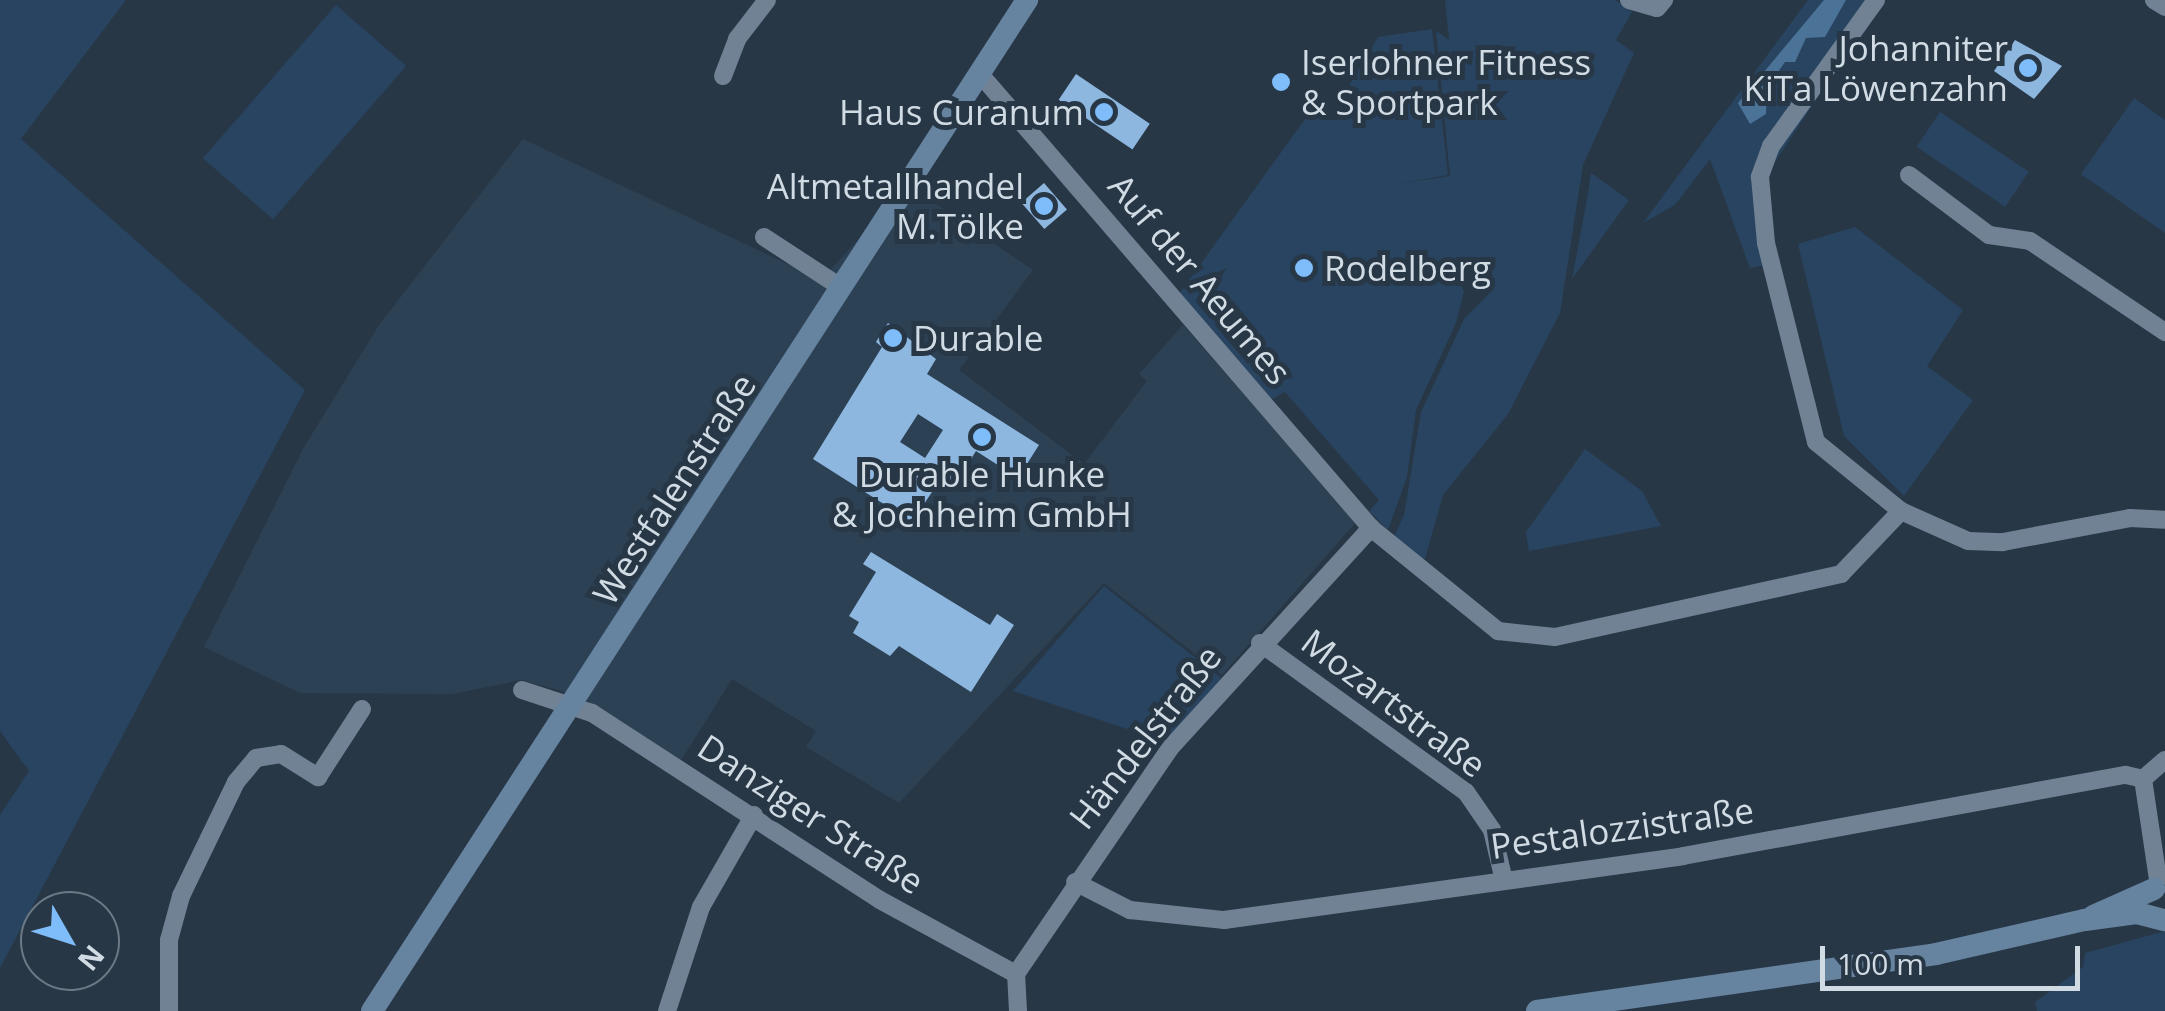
<!DOCTYPE html>
<meta charset="utf-8">
<style>
body{margin:0}
#map{position:relative;width:2165px;height:1011px;overflow:hidden;background:#283746;font-family:"Open Sans",sans-serif}
div>[style]{position:absolute}
.built>*{inset:0;background:#2d4155}
.green>*{inset:0;background:#284460;transform-origin:0 0}
.water>*{inset:0;background:#4b7297}
.building>*{inset:0;background:#8eb7e0;transform-origin:0 0}
.street>*{height:18px;margin:-9px;padding:0 9px;transform-origin:9px;border-radius:9px;background:#718294}
.secondary>*{height:22px;margin:-11px;padding:0 11px;transform-origin:11px;border-radius:11px;background:#6683a0}
.dots>*{width:28px;height:28px;translate:-50% -50%;box-sizing:border-box;border:5px solid #283746;border-radius:50%}
span{translate:-50% -50%;white-space:nowrap;text-align:center;line-height:1.15;-webkit-text-stroke:10px #283746;paint-order:stroke}
.poi-label{font-size:35px;color:#d1dbe4}
.right{translate:-100% -50%;text-align:right}
.left{translate:0 -50%;text-align:left}
.street-label{font-size:35px;color:#d1dbe4}
.north{position:absolute;left:20px;top:891px;width:100px;height:100px;box-sizing:border-box;background:#283746;border:2px solid #6c7985;border-radius:50%;rotate:129deg;font-size:28px;font-weight:700;line-height:40px;text-align:center;color:#d1dbe4}
.north::after{content:'';display:block;margin:auto;width:35px;height:45px;background:#7fbdfa;clip-path:polygon(50% 0,100% 100%,50% 72%,0 100%)}
.scale{position:absolute;left:1820px;top:946px;width:260px;height:45px;box-sizing:border-box;border:5px solid #d1dbe4;border-top:0;padding-left:12px;font-size:30px;line-height:35px;white-space:nowrap;color:#d1dbe4;-webkit-text-stroke:8px #283746;paint-order:stroke}
</style>
<div id="map">
<div class="built">
<div style="clip-path:polygon(523px 139px,821px 280px,908px 185px,1033px 270px,959px 370px,1084px 464px,1147px 381px,1139px 374px,1183px 325px,1356px 522px,1222px 675px,1104px 583px,899px 803px,806px 747px,816px 731px,732px 679px,680px 762px,582px 697px,522px 680px,452px 694px,300px 693px,204px 647px,303px 449px,379px 325px)"></div>
</div>
<div class="green">
<div style="clip-path:polygon(0 0,126px 0,21px 139px,305px 390px,0 968px,0 815px,29px 771px,0 731px)"></div>
<div style="clip-path:polygon(1445px 0,1615px 0,1632px 12px,1616px 40px,1634px 53px,1583px 165px,1560px 313px,1508px 414px,1443px 495px,1422px 569px,1392px 541px,1404px 515px,1421px 412px,1464px 319px,1493px 290px,1491px 263px,1467px 257px,1455px 270px,1464px 292px,1456px 323px,1416px 410px,1407px 477px,1388px 530px,1369px 511px,1379px 500px,1285px 392px,1272px 399px,1179px 294px,1318px 101px,1331px 115px,1378px 37px,1432px 29px,1448px 175px,1398px 184px,1450px 176px,1436px 31px,1449px 40px)"></div>
<div style="clip-path:polygon(1808px 0,1882px 0,1759px 186px,1754px 212px,1765px 265px,1750px 268px,1710px 159px,1675px 205px,1643px 223px)"></div>
<div style="left:336px;top:5px;width:93px;height:203px;rotate:41deg"></div>
<div style="clip-path:polygon(2134px 98px,2165px 120px,2165px 233px,2081px 174px)"></div>
<div style="left:1940px;top:112px;width:107px;height:42px;rotate:34deg"></div>
<div style="clip-path:polygon(1591px 173px,1629px 200px,1572px 279px,1588px 193px)"></div>
<div style="clip-path:polygon(1855px 227px,1963px 310px,1927px 366px,1973px 400px,1904px 496px,1844px 436px,1798px 244px)"></div>
<div style="clip-path:polygon(1585px 449px,1642px 491px,1661px 526px,1529px 551px,1526px 532px)"></div>
<div style="clip-path:polygon(1104px 586px,1221px 678px,1169px 743px,1013px 691px)"></div>
<div style="clip-path:polygon(2165px 931px,2165px 1011px,2037px 1011px,2035px 1002px,2083px 967px,2085px 953px)"></div>
</div>
<div class="water">
<div style="clip-path:polygon(1824px 0,1846px 0,1825px 37px,1806px 38px,1795px 62px,1785px 62px,1767px 88px,1766px 114px,1750px 124px,1738px 103px)"></div>
</div>
<div class="building">
<div style="clip-path:polygon(2015px 40px,2062px 66px,2034px 99px,1994px 71px)"></div>
<div style="left:1076px;top:74px;width:89px;height:31px;rotate:34deg"></div>
<div style="left:1044px;top:183px;width:35px;height:30px;rotate:49deg"></div>
<div style="clip-path:polygon(evenodd,888px 323px,936px 359px,927px 374px,1039px 445px,1018px 478px,976px 451px,956px 483px,934px 489px,912px 522px,813px 459px,882px 347px,876px 342px,888px 323px,918px 414px,943px 430px,925px 458px,900px 442px,918px 414px)"></div>
<div style="clip-path:polygon(871px 552px,990px 625px,997px 614px,1014px 625px,971px 692px,899px 646px,890px 656px,853px 633px,859px 622px,849px 616px,876px 572px,863px 564px)"></div>
</div>
<div class="street">
<div style="left:1629px;top:0;width:29px;rotate:16deg"></div>
<div style="left:1657px;top:8px;width:11px;rotate:-49deg"></div>
<div style="left:1876px;top:0;width:180px;rotate:125.7deg"></div>
<div style="left:1771px;top:146px;width:33px;rotate:110deg"></div>
<div style="left:1760px;top:177px;width:66px;rotate:84.8deg"></div>
<div style="left:1766px;top:243px;width:205px;rotate:75.9deg"></div>
<div style="left:1816px;top:442px;width:109px;rotate:39.1deg"></div>
<div style="left:1901px;top:511px;width:73px;rotate:24.1deg"></div>
<div style="left:1968px;top:541px;width:35px;rotate:2deg"></div>
<div style="left:2003px;top:542px;width:129px;rotate:-10.7deg"></div>
<div style="left:2130px;top:518px;width:35px;rotate:3deg"></div>
<div style="left:2154px;top:0;width:13px;rotate:32deg"></div>
<div style="left:980px;top:74px;width:599px;rotate:49.26deg"></div>
<div style="left:1371px;top:528px;width:164px;rotate:39deg"></div>
<div style="left:1498px;top:631px;width:57px;rotate:6deg"></div>
<div style="left:1555px;top:637px;width:293px;rotate:-12.4deg"></div>
<div style="left:1841px;top:574px;width:87px;rotate:-46.4deg"></div>
<div style="left:723px;top:76px;width:40px;rotate:-69deg"></div>
<div style="left:737px;top:39px;width:49px;rotate:-52.4deg"></div>
<div style="left:1909px;top:175px;width:100px;rotate:36.9deg"></div>
<div style="left:1989px;top:235px;width:41px;rotate:8.3deg"></div>
<div style="left:2030px;top:241px;width:163px;rotate:34deg"></div>
<div style="left:764px;top:237px;width:90px;rotate:33.2deg"></div>
<div style="left:1260px;top:643px;width:254px;rotate:35.9deg"></div>
<div style="left:1466px;top:792px;width:46px;rotate:55.6deg"></div>
<div style="left:1492px;top:830px;width:47px;rotate:76.6deg"></div>
<div style="left:522px;top:690px;width:74px;rotate:18.2deg"></div>
<div style="left:592px;top:713px;width:343px;rotate:33deg"></div>
<div style="left:880px;top:900px;width:155px;rotate:28.6deg"></div>
<div style="left:2143px;top:779px;width:101px;rotate:81.5deg"></div>
<div style="left:2143px;top:779px;width:29px;rotate:-41deg"></div>
<div style="left:1075px;top:882px;width:62px;rotate:27deg"></div>
<div style="left:1130px;top:910px;width:95px;rotate:6.1deg"></div>
<div style="left:1224px;top:920px;width:463px;rotate:-7.9deg"></div>
<div style="left:1683px;top:856px;width:450px;rotate:-10.4deg"></div>
<div style="left:2126px;top:775px;width:17px;rotate:13deg"></div>
<div style="left:169px;top:1011px;width:71px;rotate:-90deg"></div>
<div style="left:169px;top:940px;width:46px;rotate:-74.7deg"></div>
<div style="left:181px;top:896px;width:127px;rotate:-64.2deg"></div>
<div style="left:236px;top:782px;width:31px;rotate:-50deg"></div>
<div style="left:256px;top:758px;width:25px;rotate:-9deg"></div>
<div style="left:281px;top:754px;width:44px;rotate:31.9deg"></div>
<div style="left:318px;top:777px;width:81px;rotate:-57.1deg"></div>
<div style="left:667px;top:1011px;width:109px;rotate:-71.9deg"></div>
<div style="left:701px;top:907px;width:106px;rotate:-60.1deg"></div>
<div style="left:1018px;top:1011px;width:37px;rotate:-93deg"></div>
<div style="left:1016px;top:974px;width:275px;rotate:-55.7deg"></div>
<div style="left:1171px;top:747px;width:297px;rotate:-47.6deg"></div>
</div>
<div class="secondary">
<div style="left:2093px;top:916px;width:67px;rotate:-23.9deg"></div>
<div style="left:372px;top:1011px;width:1205px;rotate:-57.06deg"></div>
<div style="left:1537px;top:1011px;width:403px;rotate:-8.1deg"></div>
<div style="left:1936px;top:954px;width:153px;rotate:-12.9deg"></div>
<div style="left:2085px;top:920px;width:52px;rotate:-7.7deg"></div>
<div style="left:2137px;top:913px;width:28px;rotate:15deg"></div>
</div>
<div class="dots">
<div style="left:2028px;top:68px;background:#7fbdfa"></div>
<div style="left:1281px;top:82px;background:#7fbdfa"></div>
<div style="left:1104px;top:112px;background:#7fbdfa"></div>
<div style="left:1044px;top:206px;background:#7fbdfa"></div>
<div style="left:1304px;top:268px;background:#7fbdfa"></div>
<div style="left:893px;top:338px;background:#7fbdfa"></div>
<div style="left:982px;top:437px;background:#7fbdfa"></div>
</div>
<div class="poi-label">
<span class="right" style="left:2008px;top:68px">Johanniter<br>KiTa Löwenzahn</span>
<span class="left" style="left:1301px;top:82px">Iserlohner Fitness<br>&amp; Sportpark</span>
<span class="right" style="left:1084px;top:112px">Haus Curanum</span>
<span class="right" style="left:1024px;top:206px">Altmetallhandel<br>M.Tölke</span>
<span class="left" style="left:1324px;top:268px">Rodelberg</span>
<span class="left" style="left:913px;top:338px">Durable</span>
<span style="left:982px;top:494px">Durable Hunke<br>&amp; Jochheim GmbH</span>
</div>
<div class="street-label">
<span style="left:1200px;top:279px;rotate:50deg">Auf der Aeumes</span>
<span style="left:674px;top:489px;rotate:-57deg">Westfalenstraße</span>
<span style="left:1394px;top:703px;rotate:37deg">Mozartstraße</span>
<span style="left:1145px;top:737px;rotate:-52deg">Händelstraße</span>
<span style="left:811px;top:814px;rotate:33deg">Danziger Straße</span>
<span style="left:1622px;top:828px;rotate:-8deg">Pestalozzistraße</span>
</div>
<div class="north">N</div>
<div class="scale">100 m</div>
</div>
